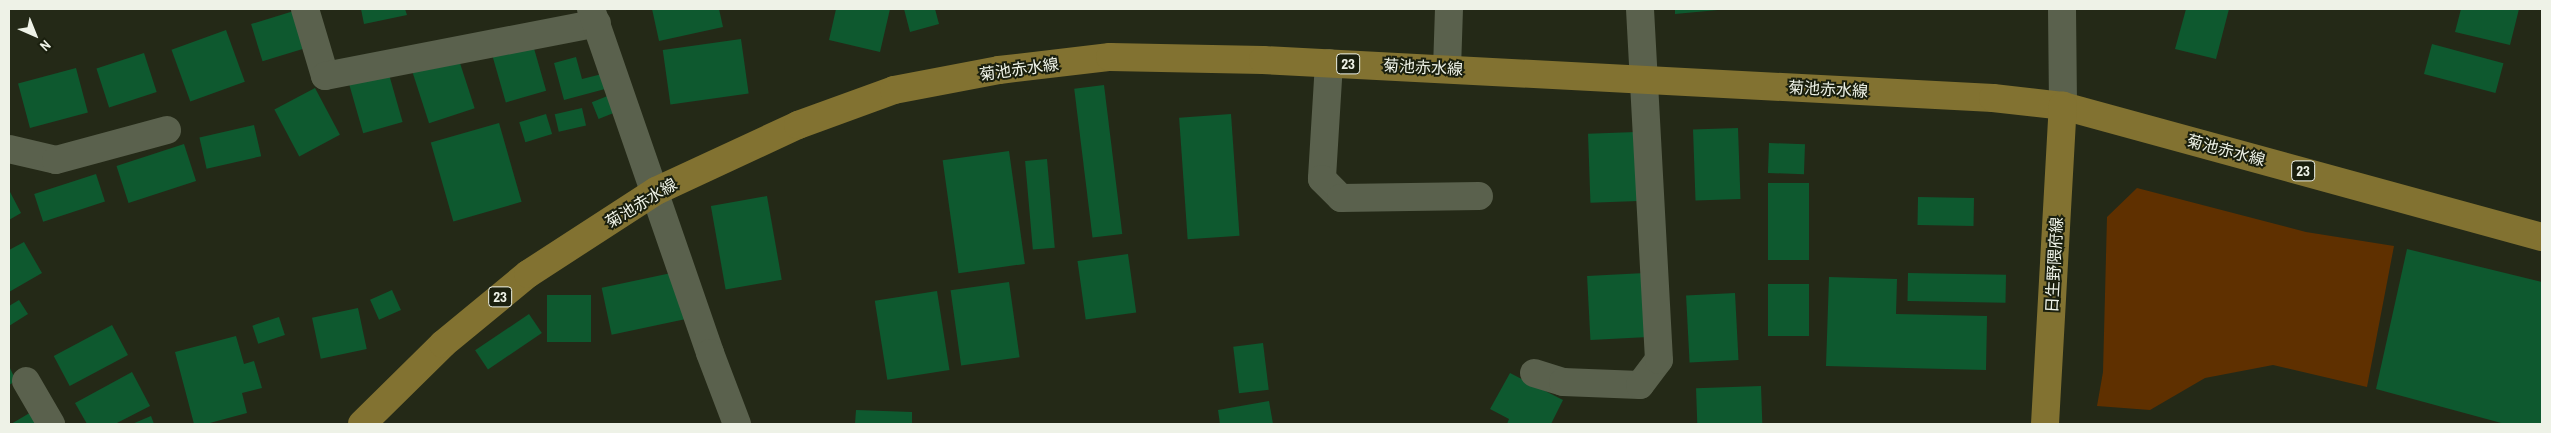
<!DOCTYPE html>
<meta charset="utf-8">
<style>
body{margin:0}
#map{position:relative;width:2551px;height:433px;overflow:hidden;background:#242917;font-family:"Archivo Narrow","Noto Sans JP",sans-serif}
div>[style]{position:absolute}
.green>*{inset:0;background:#5f3000}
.building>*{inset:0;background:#0e592f;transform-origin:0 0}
.minor>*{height:28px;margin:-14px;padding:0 14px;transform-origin:14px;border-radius:14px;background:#5a614d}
.major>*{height:28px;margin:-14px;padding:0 14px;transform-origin:14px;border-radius:14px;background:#827231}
span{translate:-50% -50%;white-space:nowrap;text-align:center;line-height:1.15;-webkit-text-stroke:4px #1a1f0e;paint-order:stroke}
.shield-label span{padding:1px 4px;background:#1a1f0e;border:1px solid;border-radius:4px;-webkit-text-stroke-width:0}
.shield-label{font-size:15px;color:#eef2e7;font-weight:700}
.street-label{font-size:16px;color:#eef2e7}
.frame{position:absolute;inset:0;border:10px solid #eef2e7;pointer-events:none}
.north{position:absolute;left:10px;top:10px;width:50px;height:50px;-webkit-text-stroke:4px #1a1f0e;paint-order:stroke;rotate:136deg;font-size:14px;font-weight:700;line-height:20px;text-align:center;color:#eef2e7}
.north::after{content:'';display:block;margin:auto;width:18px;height:22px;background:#eef2e7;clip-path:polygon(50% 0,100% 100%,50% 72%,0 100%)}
</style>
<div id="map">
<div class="green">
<div style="clip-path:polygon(2137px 188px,2306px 232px,2394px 246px,2367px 387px,2273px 365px,2205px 378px,2150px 410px,2097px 406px,2103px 372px,2107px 217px)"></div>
</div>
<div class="building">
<div style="clip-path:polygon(361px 9px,405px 9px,407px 15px,364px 24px)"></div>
<div style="clip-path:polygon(652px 9px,719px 9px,723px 27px,659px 41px)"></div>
<div style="clip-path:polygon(836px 9px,890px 9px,880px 52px,829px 40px)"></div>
<div style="clip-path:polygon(904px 9px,935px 9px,939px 24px,910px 32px)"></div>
<div style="clip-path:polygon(1675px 9px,1718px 9px,1718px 10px,1675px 14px)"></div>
<div style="clip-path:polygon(2186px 9px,2229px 9px,2216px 59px,2175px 49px)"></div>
<div style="clip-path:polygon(2461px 9px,2519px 9px,2510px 45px,2455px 32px)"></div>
<div style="left:297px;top:10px;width:39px;height:48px;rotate:73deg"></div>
<div style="left:226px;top:30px;width:55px;height:58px;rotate:70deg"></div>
<div style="left:531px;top:38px;width:55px;height:42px;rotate:74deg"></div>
<div style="left:741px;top:39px;width:55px;height:79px;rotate:82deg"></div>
<div style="left:2432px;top:44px;width:74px;height:31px;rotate:15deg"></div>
<div style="left:144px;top:53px;width:41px;height:50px;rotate:72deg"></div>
<div style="left:458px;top:57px;width:54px;height:48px;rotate:72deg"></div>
<div style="clip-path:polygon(576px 57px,582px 79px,602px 74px,605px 89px,564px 100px,554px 63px)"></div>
<div style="left:76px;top:68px;width:46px;height:60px;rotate:75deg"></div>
<div style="left:388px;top:71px;width:53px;height:41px;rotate:74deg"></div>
<div style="left:1104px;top:85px;width:150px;height:30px;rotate:83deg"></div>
<div style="left:315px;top:88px;width:53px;height:46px;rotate:62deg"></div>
<div style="left:615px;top:93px;width:18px;height:25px;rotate:68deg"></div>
<div style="left:582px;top:108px;width:18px;height:28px;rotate:77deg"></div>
<div style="left:546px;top:114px;width:21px;height:28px;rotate:73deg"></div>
<div style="left:1231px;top:114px;width:122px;height:52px;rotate:86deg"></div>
<div style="left:499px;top:123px;width:82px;height:71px;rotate:74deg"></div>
<div style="left:254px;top:125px;width:32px;height:56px;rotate:77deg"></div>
<div style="left:1738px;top:128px;width:71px;height:45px;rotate:88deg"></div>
<div style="left:1636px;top:132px;width:69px;height:48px;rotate:88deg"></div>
<div style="left:1769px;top:143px;width:36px;height:30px;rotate:2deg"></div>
<div style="left:184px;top:144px;width:39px;height:71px;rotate:72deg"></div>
<div style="left:1009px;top:151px;width:114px;height:67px;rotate:82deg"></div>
<div style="left:1047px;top:159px;width:89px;height:22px;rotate:85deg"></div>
<div style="left:96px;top:174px;width:29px;height:65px;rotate:72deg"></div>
<div style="left:1768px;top:183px;width:41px;height:77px"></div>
<div style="clip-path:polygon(9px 190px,21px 213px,9px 220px)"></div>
<div style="left:767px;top:196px;width:85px;height:57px;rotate:80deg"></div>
<div style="left:1918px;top:197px;width:56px;height:28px;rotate:1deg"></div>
<div style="clip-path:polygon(24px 242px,42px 273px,9px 292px,9px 250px)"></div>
<div style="clip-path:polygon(2407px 249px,2542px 282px,2542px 424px,2505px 424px,2376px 389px)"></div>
<div style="left:1128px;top:254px;width:59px;height:51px;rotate:82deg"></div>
<div style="left:676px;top:272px;width:48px;height:76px;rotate:78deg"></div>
<div style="left:1645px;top:273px;width:64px;height:58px;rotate:87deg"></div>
<div style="left:1908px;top:273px;width:98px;height:28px;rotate:1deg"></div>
<div style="clip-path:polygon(1829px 277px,1897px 279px,1896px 314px,1987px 316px,1986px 370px,1826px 366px)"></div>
<div style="left:1009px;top:282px;width:76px;height:59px;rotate:82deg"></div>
<div style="left:1768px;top:284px;width:41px;height:52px"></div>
<div style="left:392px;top:290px;width:22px;height:24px;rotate:66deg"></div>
<div style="left:937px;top:291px;width:80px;height:63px;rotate:81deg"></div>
<div style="left:1735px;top:293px;width:67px;height:49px;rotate:87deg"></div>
<div style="left:591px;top:295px;width:47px;height:44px;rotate:90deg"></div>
<div style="clip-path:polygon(19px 300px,28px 314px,9px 326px,9px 306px)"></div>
<div style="left:358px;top:308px;width:42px;height:47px;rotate:78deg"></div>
<div style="left:529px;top:314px;width:23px;height:65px;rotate:56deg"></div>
<div style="left:279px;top:317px;width:19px;height:28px;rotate:72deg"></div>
<div style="left:112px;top:325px;width:34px;height:66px;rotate:62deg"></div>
<div style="clip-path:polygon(236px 336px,244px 364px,254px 361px,262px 388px,242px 393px,247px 413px,206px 424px,194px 424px,175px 352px)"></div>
<div style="left:1263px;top:343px;width:47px;height:30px;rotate:83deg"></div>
<div style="clip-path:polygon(9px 366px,16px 381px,9px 385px)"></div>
<div style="clip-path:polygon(132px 372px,150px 406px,115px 424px,87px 424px,75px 403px)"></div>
<div style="clip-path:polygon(1510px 373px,1563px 400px,1551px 424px,1507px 424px,1509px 419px,1490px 409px)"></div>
<div style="left:1761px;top:386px;width:38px;height:65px;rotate:88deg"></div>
<div style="clip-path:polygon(1269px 401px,1273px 424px,1220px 424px,1218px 410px)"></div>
<div style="clip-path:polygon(856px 410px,912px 412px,912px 424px,855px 424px)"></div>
<div style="clip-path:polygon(33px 411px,41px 424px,11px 424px)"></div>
<div style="clip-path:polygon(151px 416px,154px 424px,132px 424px)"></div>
</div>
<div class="minor">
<div style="left:305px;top:9px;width:70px;rotate:73.4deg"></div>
<div style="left:325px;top:76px;width:277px;rotate:-11deg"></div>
<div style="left:591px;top:9px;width:364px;rotate:70.9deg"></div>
<div style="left:710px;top:353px;width:76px;rotate:69.2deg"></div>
<div style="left:2062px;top:9px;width:97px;rotate:89.4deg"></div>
<div style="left:1329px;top:63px;width:116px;rotate:93.5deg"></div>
<div style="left:1322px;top:179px;width:27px;rotate:45deg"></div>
<div style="left:1341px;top:198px;width:138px;rotate:-0.8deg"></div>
<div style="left:1447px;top:69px;width:60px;rotate:-88.1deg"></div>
<div style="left:9px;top:149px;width:48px;rotate:13.2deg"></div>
<div style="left:56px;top:160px;width:115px;rotate:-15.1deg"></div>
<div style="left:1534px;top:373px;width:30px;rotate:17deg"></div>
<div style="left:1563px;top:382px;width:77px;rotate:2.2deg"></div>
<div style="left:1640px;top:385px;width:31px;rotate:-53deg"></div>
<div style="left:1659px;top:360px;width:352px;rotate:-93.1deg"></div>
<div style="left:26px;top:381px;width:50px;rotate:59.8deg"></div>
</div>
<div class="major">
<div style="left:362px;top:424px;width:114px;rotate:-44.6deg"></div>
<div style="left:443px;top:344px;width:110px;rotate:-39.5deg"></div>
<div style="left:528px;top:274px;width:153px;rotate:-33deg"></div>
<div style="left:656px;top:191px;width:157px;rotate:-24.9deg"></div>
<div style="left:798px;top:125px;width:102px;rotate:-20deg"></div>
<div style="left:894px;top:90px;width:107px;rotate:-10.8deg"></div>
<div style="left:999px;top:70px;width:112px;rotate:-6.7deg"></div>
<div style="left:1110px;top:57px;width:153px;rotate:1.1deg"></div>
<div style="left:1263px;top:60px;width:731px;rotate:2.98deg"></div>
<div style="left:1993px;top:98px;width:70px;rotate:6.5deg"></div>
<div style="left:2063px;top:106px;width:497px;rotate:15.3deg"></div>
<div style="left:2045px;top:424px;width:319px;rotate:-86.8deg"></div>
</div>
<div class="shield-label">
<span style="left:1348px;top:64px">23</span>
<span style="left:2303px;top:171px">23</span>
<span style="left:500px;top:297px">23</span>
</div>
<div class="street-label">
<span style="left:1423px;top:67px;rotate:3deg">菊池赤水線</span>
<span style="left:1019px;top:69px;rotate:-8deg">菊池赤水線</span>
<span style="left:1828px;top:89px;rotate:3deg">菊池赤水線</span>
<span style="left:2226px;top:150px;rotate:15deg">菊池赤水線</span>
<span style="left:641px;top:203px;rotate:-31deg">菊池赤水線</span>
<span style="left:2054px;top:265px;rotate:-87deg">日生野隈府線</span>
</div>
<div class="frame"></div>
<div class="north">N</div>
</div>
